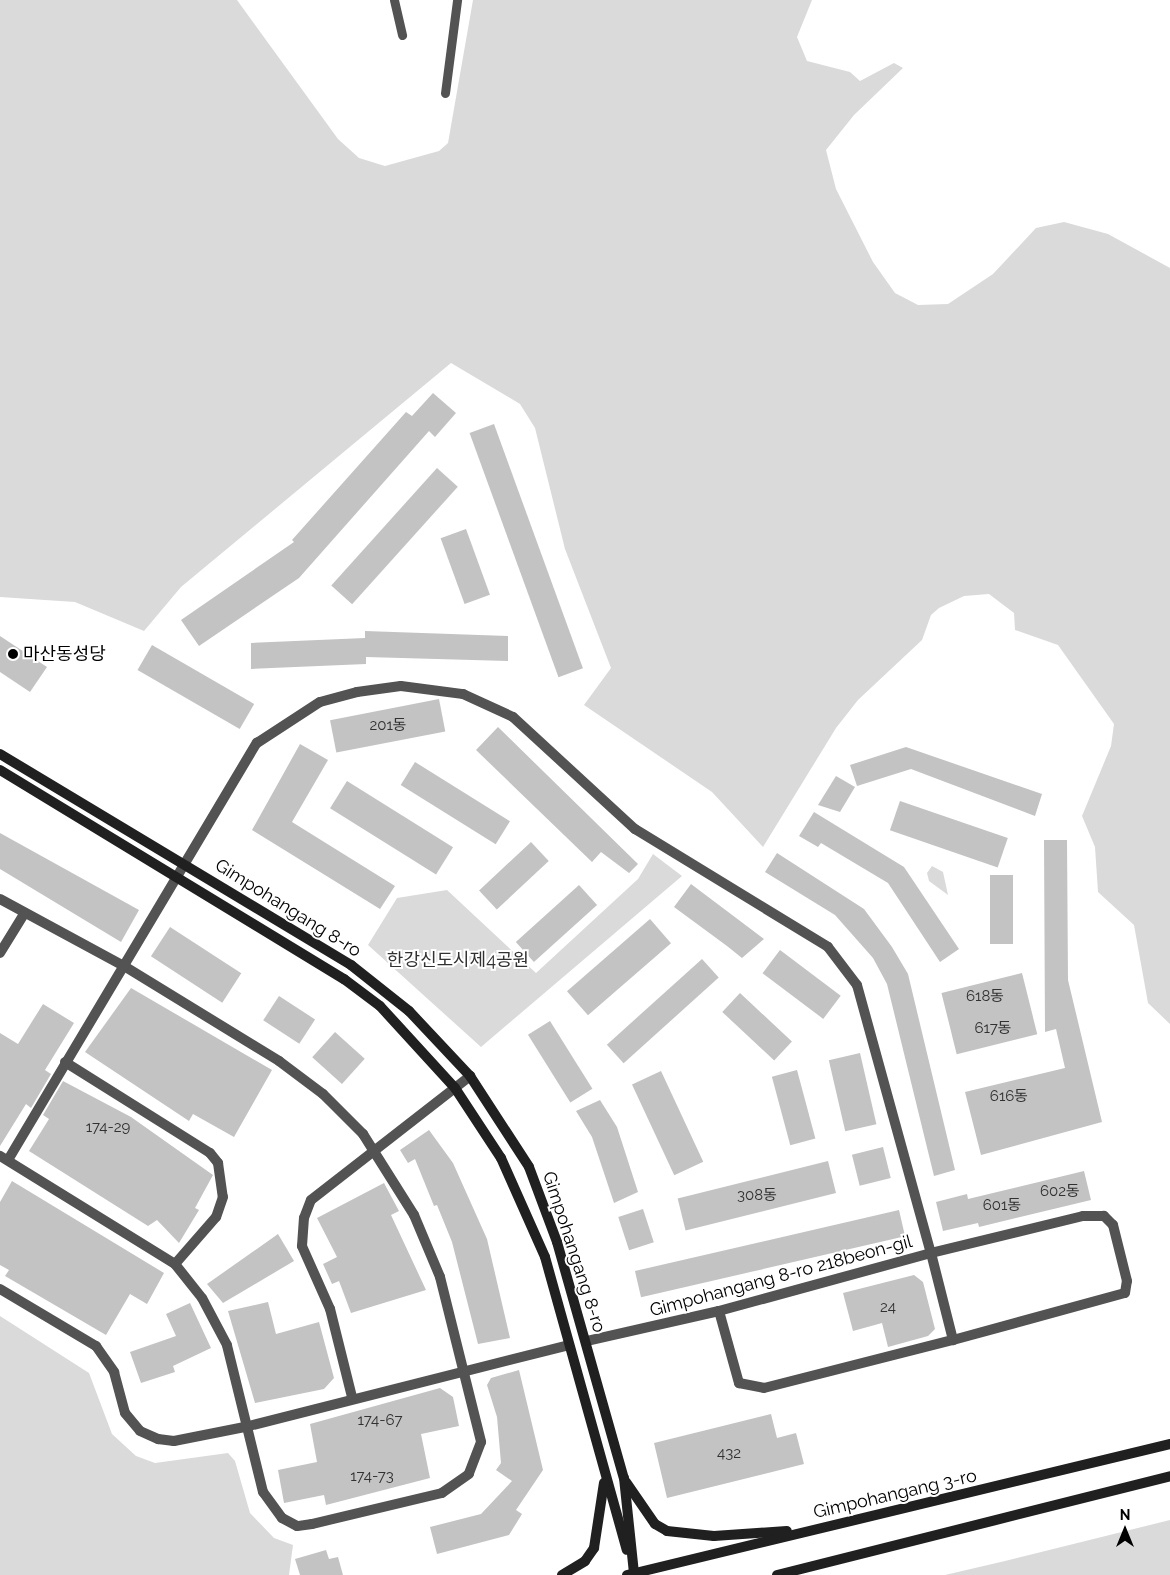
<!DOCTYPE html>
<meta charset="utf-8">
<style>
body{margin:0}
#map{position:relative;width:1170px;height:1575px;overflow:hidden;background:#fff;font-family:Raleway,"Noto Sans KR",sans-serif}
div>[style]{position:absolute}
.green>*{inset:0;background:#dadada}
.building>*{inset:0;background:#c3c3c3;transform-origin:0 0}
.lane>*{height:9px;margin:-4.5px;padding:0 4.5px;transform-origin:4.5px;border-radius:4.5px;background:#535353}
.street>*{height:10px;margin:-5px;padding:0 5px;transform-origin:5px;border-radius:5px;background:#535353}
.secondary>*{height:10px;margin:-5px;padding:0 5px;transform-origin:5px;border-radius:5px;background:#202020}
.dots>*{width:14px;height:14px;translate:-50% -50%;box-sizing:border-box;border:2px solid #fff;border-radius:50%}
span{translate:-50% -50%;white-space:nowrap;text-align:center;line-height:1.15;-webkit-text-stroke:4px #fff;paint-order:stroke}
.number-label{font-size:15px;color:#313131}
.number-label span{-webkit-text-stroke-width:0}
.poi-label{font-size:18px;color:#000}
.left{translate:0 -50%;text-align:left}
.street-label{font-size:18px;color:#000}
.park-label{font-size:18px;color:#313131}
.north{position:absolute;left:1100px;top:1505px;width:50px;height:50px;-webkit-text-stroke:4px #fff;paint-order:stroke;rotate:0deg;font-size:14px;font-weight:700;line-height:20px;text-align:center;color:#000}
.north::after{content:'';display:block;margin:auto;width:18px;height:22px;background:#000;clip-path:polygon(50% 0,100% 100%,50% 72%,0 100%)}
</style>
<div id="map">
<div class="green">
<div style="clip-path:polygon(0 0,237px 0,338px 139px,359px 158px,385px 166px,439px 151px,448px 143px,473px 0,812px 0,797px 37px,807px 61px,850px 72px,860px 81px,894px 63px,903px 68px,854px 115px,826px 150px,836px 189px,873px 262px,895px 293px,918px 305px,948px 304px,993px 274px,1036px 228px,1064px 222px,1108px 234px,1170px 268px,1170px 1024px,1148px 1003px,1134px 925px,1098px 892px,1095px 847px,1082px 816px,1111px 746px,1114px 724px,1058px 645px,1015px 630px,1014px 613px,989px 594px,964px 596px,939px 608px,931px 615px,922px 640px,858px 700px,836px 728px,763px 847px,712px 792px,584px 705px,611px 668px,565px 549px,535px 428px,520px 404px,451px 363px,181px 587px,144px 631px,75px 602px,0 597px)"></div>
<div style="clip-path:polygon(653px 854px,682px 876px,481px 1047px,368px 945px,397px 898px,447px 890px,536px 973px,638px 879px)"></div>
<div style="clip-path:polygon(932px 866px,943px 872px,948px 895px,929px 881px,927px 873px)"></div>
<div style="clip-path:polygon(0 1316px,89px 1373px,112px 1434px,136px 1456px,155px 1463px,228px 1453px,235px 1461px,250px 1513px,274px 1538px,293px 1545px,289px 1575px,0 1575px)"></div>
<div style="clip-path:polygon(1170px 1520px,1170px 1575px,945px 1575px,1005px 1561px)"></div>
</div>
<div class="building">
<div style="clip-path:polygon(433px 393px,456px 413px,435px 437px,429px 431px,299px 578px,199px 646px,181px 620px,294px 542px,292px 540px,406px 412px,412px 416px)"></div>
<div style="left:494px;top:424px;width:260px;height:26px;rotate:70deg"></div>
<div style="left:437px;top:468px;width:28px;height:158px;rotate:42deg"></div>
<div style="left:466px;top:529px;width:70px;height:27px;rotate:70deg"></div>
<div style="clip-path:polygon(365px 631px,508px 636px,508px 661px,366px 657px,366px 664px,251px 669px,251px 643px,365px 638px)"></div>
<div style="clip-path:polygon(0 636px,47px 667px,30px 692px,0 672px)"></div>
<div style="left:152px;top:645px;width:118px;height:29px;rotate:30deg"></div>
<div style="left:439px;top:699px;width:33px;height:111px;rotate:79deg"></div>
<div style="clip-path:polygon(498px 727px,638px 864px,629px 873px,601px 852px,592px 862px,476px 750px)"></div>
<div style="clip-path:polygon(300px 744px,328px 760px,292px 822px,395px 886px,380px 909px,252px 830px)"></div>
<div style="clip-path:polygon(906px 747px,1042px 794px,1035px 816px,911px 769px,857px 786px,850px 765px)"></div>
<div style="left:415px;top:762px;width:112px;height:27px;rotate:32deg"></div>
<div style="clip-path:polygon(836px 776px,855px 787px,840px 812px,818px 805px)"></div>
<div style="left:347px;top:781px;width:125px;height:32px;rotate:32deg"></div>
<div style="left:900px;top:801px;width:114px;height:31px;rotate:19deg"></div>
<div style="clip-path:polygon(814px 812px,904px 867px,959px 949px,940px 962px,888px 883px,821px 843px,818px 847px,799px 836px)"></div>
<div style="clip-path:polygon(0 833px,139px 910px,121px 942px,0 869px)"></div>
<div style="clip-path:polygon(1044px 840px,1067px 840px,1068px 980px,1102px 1122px,981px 1155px,965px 1092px,1065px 1068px,1056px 1029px,1045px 1032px)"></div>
<div style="left:531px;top:842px;width:26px;height:71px;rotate:47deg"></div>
<div style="clip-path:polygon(777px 853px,864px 909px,892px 947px,908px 974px,955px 1170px,934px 1176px,887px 984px,873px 958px,835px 915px,765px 872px)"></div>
<div style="left:990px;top:875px;width:23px;height:69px"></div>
<div style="clip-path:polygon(691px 884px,764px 939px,742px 958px,727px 946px,674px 907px)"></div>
<div style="left:579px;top:885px;width:27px;height:85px;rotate:48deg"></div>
<div style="left:650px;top:919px;width:32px;height:110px;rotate:49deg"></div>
<div style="left:170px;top:927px;width:85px;height:35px;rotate:33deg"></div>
<div style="left:780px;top:950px;width:76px;height:29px;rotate:37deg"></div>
<div style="left:702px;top:959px;width:25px;height:128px;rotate:48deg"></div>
<div style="left:1022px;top:973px;width:63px;height:83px;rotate:76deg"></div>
<div style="clip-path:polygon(131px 988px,272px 1070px,234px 1137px,193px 1114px,189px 1121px,85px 1052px)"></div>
<div style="left:740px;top:993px;width:71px;height:26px;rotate:43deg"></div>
<div style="left:279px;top:996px;width:43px;height:29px;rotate:33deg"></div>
<div style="clip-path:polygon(43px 1004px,74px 1023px,45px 1070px,51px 1074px,31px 1108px,26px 1104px,0 1146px,0 1033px,18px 1044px)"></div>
<div style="left:550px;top:1021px;width:80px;height:26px;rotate:58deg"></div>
<div style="left:335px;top:1032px;width:40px;height:34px;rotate:42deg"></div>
<div style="left:860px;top:1053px;width:73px;height:32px;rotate:77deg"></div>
<div style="left:797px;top:1070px;width:71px;height:26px;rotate:75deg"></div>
<div style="left:661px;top:1071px;width:100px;height:32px;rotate:65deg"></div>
<div style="clip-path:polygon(63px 1081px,131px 1117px,213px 1175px,195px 1208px,199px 1210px,179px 1243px,157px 1220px,148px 1226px,29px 1151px,49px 1119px,43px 1115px)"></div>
<div style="clip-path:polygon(600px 1100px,617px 1127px,638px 1192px,614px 1203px,592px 1137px,576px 1111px)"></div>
<div style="clip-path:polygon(429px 1130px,453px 1163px,487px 1239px,510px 1338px,478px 1344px,452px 1242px,437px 1205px,434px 1206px,415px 1159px,408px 1163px,400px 1150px)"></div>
<div style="left:883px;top:1147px;width:32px;height:32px;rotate:76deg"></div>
<div style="left:828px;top:1161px;width:33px;height:155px;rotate:76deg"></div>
<div style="clip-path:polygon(1084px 1171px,1091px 1200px,979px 1227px,978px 1223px,943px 1231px,936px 1202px,967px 1194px,968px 1199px)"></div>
<div style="clip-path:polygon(12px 1181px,164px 1273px,147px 1304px,130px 1294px,106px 1335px,5px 1276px,9px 1270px,0 1265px,0 1202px)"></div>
<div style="clip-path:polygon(384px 1183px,399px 1211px,391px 1215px,426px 1290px,351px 1313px,339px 1281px,332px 1284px,323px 1264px,337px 1257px,317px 1218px)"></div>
<div style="left:643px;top:1209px;width:35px;height:26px;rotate:72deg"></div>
<div style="left:899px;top:1210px;width:27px;height:271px;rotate:77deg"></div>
<div style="clip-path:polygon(278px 1234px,294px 1261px,223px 1303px,207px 1284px)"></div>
<div style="clip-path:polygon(914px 1275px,923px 1282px,935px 1329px,928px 1336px,888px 1347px,882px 1323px,853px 1331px,843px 1293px)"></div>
<div style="clip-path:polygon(268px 1302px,276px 1334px,319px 1322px,334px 1378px,324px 1389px,255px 1403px,228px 1311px)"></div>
<div style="clip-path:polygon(190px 1303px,211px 1348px,173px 1366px,175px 1372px,141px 1383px,130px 1352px,176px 1336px,166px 1314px)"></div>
<div style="clip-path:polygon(519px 1370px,543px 1470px,516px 1510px,522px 1514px,509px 1535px,437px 1554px,430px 1527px,481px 1514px,512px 1481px,496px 1470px,501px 1463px,497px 1417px,487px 1385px,491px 1378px)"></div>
<div style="clip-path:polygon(440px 1388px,453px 1397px,459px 1426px,421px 1434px,430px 1478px,326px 1505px,324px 1495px,284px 1503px,278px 1470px,317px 1462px,310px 1424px)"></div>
<div style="clip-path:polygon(771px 1414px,777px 1438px,796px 1433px,804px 1464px,667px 1498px,654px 1443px)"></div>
<div style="clip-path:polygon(326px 1550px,329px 1559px,338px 1557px,343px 1575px,300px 1575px,295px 1559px)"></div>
</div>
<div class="lane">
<div style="left:394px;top:0;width:36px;rotate:77deg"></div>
<div style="left:445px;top:93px;width:94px;rotate:-82.6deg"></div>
</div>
<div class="street">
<div style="left:0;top:899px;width:141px;rotate:28.4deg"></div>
<div style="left:124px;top:966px;width:182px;rotate:31.5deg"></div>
<div style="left:279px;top:1061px;width:55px;rotate:36.9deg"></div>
<div style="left:323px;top:1094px;width:57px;rotate:45deg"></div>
<div style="left:363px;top:1134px;width:96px;rotate:57.8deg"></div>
<div style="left:414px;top:1215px;width:67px;rotate:67.2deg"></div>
<div style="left:440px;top:1277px;width:170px;rotate:76deg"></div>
<div style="left:481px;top:1442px;width:34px;rotate:111deg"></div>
<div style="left:469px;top:1474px;width:33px;rotate:145deg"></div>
<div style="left:442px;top:1493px;width:134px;rotate:166.6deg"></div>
<div style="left:312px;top:1524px;width:15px;rotate:172deg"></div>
<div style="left:297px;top:1526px;width:17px;rotate:-152deg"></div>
<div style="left:282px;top:1518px;width:32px;rotate:-126deg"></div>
<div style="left:263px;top:1492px;width:151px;rotate:-103.8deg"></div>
<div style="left:227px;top:1345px;width:53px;rotate:-118deg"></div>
<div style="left:202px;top:1298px;width:43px;rotate:-128.5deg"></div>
<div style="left:175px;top:1264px;width:206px;rotate:-148.3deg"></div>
<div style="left:0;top:953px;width:46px;rotate:-58.4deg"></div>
<div style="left:65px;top:1062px;width:171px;rotate:32.1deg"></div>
<div style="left:210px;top:1153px;width:13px;rotate:51deg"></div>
<div style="left:218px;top:1163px;width:34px;rotate:82deg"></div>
<div style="left:223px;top:1197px;width:21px;rotate:109deg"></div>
<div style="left:216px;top:1217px;width:62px;rotate:131.1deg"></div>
<div style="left:8px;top:1160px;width:486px;rotate:-59.2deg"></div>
<div style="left:257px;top:743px;width:75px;rotate:-33.1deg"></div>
<div style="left:320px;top:702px;width:38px;rotate:-15deg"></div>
<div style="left:357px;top:692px;width:44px;rotate:-7.8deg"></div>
<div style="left:401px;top:686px;width:63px;rotate:7.4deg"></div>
<div style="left:463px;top:694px;width:55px;rotate:24.7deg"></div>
<div style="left:513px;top:717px;width:166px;rotate:42.6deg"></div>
<div style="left:635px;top:829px;width:226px;rotate:31.4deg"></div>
<div style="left:828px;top:947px;width:48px;rotate:52.7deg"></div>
<div style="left:857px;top:985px;width:278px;rotate:74.6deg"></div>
<div style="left:931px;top:1253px;width:220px;rotate:164.7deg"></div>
<div style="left:719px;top:1311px;width:135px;rotate:167.2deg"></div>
<div style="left:0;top:1289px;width:112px;rotate:30.7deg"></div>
<div style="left:96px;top:1346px;width:32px;rotate:55deg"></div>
<div style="left:114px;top:1372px;width:42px;rotate:75deg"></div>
<div style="left:125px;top:1413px;width:23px;rotate:50deg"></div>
<div style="left:140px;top:1431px;width:20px;rotate:24deg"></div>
<div style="left:158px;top:1439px;width:16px;rotate:7deg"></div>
<div style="left:174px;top:1441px;width:72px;rotate:-11.2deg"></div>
<div style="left:245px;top:1427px;width:334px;rotate:-14.2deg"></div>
<div style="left:719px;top:1311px;width:75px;rotate:74.5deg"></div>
<div style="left:739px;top:1383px;width:25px;rotate:11deg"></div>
<div style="left:764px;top:1388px;width:195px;rotate:-14.3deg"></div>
<div style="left:953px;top:1340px;width:178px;rotate:-15.3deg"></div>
<div style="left:1125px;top:1293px;width:12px;rotate:-81deg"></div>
<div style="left:1127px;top:1281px;width:58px;rotate:-104deg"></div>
<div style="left:1113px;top:1225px;width:13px;rotate:-135deg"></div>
<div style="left:1104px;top:1216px;width:21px;rotate:180deg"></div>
<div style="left:1083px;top:1216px;width:156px;rotate:166.3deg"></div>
<div style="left:931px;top:1253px;width:90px;rotate:75.8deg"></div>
<div style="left:352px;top:1397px;width:91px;rotate:-104deg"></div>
<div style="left:330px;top:1309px;width:69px;rotate:-114deg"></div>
<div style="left:302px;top:1246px;width:28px;rotate:-86deg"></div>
<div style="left:304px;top:1218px;width:19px;rotate:-69deg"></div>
<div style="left:311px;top:1200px;width:202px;rotate:-37.9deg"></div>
</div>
<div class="secondary">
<div style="left:0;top:754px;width:410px;rotate:31deg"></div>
<div style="left:351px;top:965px;width:74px;rotate:38.4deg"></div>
<div style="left:409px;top:1011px;width:89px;rotate:46.8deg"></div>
<div style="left:470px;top:1076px;width:108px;rotate:57deg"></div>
<div style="left:529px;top:1167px;width:80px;rotate:69.5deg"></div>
<div style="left:557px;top:1242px;width:245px;rotate:74.2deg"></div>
<div style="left:624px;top:1478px;width:96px;rotate:84deg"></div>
<div style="left:0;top:770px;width:403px;rotate:31.3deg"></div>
<div style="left:344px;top:979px;width:45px;rotate:36.9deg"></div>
<div style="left:380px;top:1006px;width:111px;rotate:47.6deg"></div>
<div style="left:455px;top:1088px;width:84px;rotate:56.7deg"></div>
<div style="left:501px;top:1158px;width:108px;rotate:66deg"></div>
<div style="left:545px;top:1257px;width:304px;rotate:74.4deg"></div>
<div style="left:626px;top:1482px;width:51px;rotate:55.4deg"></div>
<div style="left:655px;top:1524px;width:14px;rotate:30deg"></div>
<div style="left:667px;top:1531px;width:47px;rotate:6.1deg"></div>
<div style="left:714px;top:1536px;width:73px;rotate:-3.9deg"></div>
<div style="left:562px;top:1575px;width:27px;rotate:-31deg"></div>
<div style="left:585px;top:1561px;width:16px;rotate:-55deg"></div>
<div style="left:594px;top:1548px;width:66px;rotate:-81.3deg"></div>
<div style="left:627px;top:1575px;width:559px;rotate:-13.56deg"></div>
<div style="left:777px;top:1575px;width:405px;rotate:-14.1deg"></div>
</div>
<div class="dots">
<div style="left:13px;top:654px;background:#000"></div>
</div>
<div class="number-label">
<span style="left:388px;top:726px">201동</span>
<span style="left:985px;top:997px">618동</span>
<span style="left:993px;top:1029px">617동</span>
<span style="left:1009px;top:1097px">616동</span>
<span style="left:108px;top:1128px">174-29</span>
<span style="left:1060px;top:1192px">602동</span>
<span style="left:757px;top:1196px">308동</span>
<span style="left:1002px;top:1206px">601동</span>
<span style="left:888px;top:1308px">24</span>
<span style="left:380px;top:1421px">174-67</span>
<span style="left:729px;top:1454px">432</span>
<span style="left:372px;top:1477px">174-73</span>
</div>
<div class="poi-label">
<span class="left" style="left:23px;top:654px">마산동성당</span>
</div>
<div class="street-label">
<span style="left:288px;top:908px;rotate:32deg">Gimpohangang 8-ro</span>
<span style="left:574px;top:1252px;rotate:72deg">Gimpohangang 8-ro</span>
<span style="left:781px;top:1276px;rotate:-15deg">Gimpohangang 8-ro 218beon-gil</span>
<span style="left:895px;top:1494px;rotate:-13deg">Gimpohangang 3-ro</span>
</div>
<div class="park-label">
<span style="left:458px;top:960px">한강신도시제4공원</span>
</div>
<div class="north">N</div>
</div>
